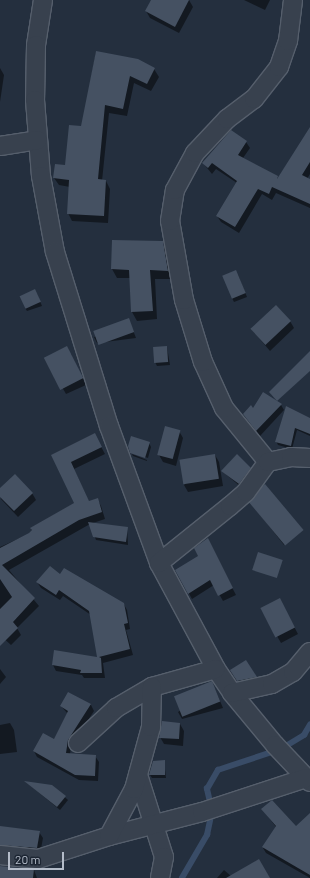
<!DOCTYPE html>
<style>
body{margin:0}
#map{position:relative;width:310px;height:878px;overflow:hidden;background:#242f3e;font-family:Barlow,sans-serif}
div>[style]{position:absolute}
.shadow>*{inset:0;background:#0007}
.stream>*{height:5.5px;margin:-2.75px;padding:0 2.75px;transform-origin:2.75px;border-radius:2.75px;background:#394c67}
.building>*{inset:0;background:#455162;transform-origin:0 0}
.roads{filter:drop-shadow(1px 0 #565f6c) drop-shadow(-1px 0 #565f6c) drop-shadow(0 1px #565f6c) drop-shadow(0 -1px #565f6c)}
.street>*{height:18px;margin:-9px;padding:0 9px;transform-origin:9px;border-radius:9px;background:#38414e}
span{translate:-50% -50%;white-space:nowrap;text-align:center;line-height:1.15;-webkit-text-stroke:3.5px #1d2633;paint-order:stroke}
.scale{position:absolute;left:8px;top:852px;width:56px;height:18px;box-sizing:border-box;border:2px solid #b4bcc9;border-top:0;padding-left:5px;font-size:12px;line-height:14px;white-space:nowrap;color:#b4bcc9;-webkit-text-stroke:3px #1d2633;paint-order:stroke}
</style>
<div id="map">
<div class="shadow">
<div style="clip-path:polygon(152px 0,189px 0,193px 7px,179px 33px,150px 18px,146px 11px)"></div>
<div style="clip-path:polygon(244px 0,270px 0,265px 10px)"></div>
<div style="clip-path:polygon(96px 52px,154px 69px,159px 77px,151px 91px,134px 83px,127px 116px,109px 113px,102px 181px,106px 181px,110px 189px,108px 223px,72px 221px,68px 213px,70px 187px,59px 185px,54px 178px,66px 166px,82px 127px)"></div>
<div style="clip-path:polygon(0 68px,4px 75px,0 102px)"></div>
<div style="clip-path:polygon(310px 129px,310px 174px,307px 179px,310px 180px,310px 208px,276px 193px,272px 200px,262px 194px,239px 233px,221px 222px,217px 216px,237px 183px,216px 169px,212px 174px,203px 163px,246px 142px,250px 148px,243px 158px,278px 178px)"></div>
<div style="clip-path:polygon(162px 242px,167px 251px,172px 279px,155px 279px,157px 319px,137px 321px,132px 312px,130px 278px,117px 278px,112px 269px)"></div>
<div style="clip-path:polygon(238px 275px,247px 297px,234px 302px,232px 298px)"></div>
<div style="clip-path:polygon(37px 294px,42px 306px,27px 311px,25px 308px)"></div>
<div style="clip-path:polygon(290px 321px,294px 328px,270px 351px,252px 330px)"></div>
<div style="clip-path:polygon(131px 325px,136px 338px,97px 343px,94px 337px)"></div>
<div style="clip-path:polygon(167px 347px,170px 365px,157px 366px,155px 362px)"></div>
<div style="clip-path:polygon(71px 354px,86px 385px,66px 394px,46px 359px)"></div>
<div style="clip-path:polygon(281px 405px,284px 410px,260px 436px,244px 414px,253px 410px)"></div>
<div style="clip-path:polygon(286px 408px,310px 422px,310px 436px,297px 430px,292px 449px,278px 445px,276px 441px)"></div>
<div style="clip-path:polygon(179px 431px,183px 438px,176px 466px,163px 462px,159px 455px)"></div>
<div style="clip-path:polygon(98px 441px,105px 454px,74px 469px,89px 502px,97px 499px,101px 506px,105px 519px,93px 523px,127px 528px,128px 545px,96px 540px,90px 524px,9px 570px,39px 606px,17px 628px,21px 635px,11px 645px,0 635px,0 547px,29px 534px,32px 531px,31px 528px,75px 503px,52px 456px)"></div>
<div style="clip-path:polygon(149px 443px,151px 447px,148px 458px,131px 452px)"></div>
<div style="clip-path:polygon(132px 454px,147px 460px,147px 461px,133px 456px)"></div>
<div style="clip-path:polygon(215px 455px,219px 462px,223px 486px,188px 492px,184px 485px)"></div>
<div style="clip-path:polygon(250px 469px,252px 472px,241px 487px,223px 472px)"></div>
<div style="clip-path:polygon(0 489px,32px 493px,36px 500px,18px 517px,1px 499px)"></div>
<div style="clip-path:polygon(251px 503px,287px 542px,284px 545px)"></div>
<div style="clip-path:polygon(210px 545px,236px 595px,223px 601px,214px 585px,192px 599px,176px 570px,200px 557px)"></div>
<div style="clip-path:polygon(61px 576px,123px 603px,127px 610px,130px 629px,126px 630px,133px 655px,103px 663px,105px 678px,84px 678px,82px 675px,56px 671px,53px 665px,99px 658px,91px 615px,63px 596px,60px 600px,41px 588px,37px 582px)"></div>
<div style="clip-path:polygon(283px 606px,298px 634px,281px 643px,277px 636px)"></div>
<div style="clip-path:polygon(0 669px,6px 677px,0 684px)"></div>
<div style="clip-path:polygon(256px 677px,260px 684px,242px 688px,235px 678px)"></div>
<div style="clip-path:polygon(215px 689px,223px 708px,182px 719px,178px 712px)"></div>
<div style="clip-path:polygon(69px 693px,91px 705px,94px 711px,71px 746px,70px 754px,95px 756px,99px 762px,98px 781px,79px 780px,37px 757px,34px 751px,55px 741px,68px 714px,61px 706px)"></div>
<div style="clip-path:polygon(10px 723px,14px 730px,17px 752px,0 754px,0 725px)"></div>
<div style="clip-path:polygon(180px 724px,184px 731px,183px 746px,164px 744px,160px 737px)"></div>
<div style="clip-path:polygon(164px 761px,166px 778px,152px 778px,150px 775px)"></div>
<div style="clip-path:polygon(26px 782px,52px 786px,68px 800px,60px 810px)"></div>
<div style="clip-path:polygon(262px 809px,295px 827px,310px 823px,310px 878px,266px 853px,263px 848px,276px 827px)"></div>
<div style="clip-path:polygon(39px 832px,43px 838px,40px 854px,0 846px,0 839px)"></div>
<div style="clip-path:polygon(0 866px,34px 870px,37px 878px,0 878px)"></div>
<div style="clip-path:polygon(224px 870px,231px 876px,269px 878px,217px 878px)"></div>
</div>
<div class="stream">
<div style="left:182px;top:878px;width:50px;rotate:-59.8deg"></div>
<div style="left:207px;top:835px;width:25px;rotate:-78deg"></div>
<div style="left:212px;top:811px;width:23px;rotate:-103deg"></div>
<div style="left:207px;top:789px;width:22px;rotate:-60deg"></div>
<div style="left:218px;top:770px;width:66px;rotate:-18.4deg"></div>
<div style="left:281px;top:749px;width:27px;rotate:-31deg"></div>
<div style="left:304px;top:735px;width:12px;rotate:-59deg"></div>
</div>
<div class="building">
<div style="clip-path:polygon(151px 0,189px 0,175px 27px,145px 11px)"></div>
<div style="clip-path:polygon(96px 51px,138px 59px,155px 68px,147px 84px,130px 76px,123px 109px,105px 105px,98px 179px,106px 180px,104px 216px,67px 214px,69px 180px,53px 178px,55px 164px,65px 165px,69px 125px,81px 126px)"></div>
<div style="clip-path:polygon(310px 127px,310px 162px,302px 175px,310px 179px,310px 204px,272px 187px,269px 194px,258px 189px,235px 227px,216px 216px,237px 181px,212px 163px,208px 168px,202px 163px,231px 130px,247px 141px,238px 155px,278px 176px,277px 179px)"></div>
<div style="clip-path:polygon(112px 240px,163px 241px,168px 271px,150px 270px,153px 311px,131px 312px,129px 270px,111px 269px)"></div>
<div style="left:236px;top:270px;width:25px;height:15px;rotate:67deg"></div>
<div style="left:35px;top:289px;width:14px;height:17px;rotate:65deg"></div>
<div style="left:276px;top:305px;width:22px;height:35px;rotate:47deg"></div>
<div style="left:129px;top:318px;width:15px;height:38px;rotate:70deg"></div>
<div style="left:67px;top:346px;width:36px;height:26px;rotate:63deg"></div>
<div style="left:167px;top:346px;width:16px;height:14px;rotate:86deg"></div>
<div style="clip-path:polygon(310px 351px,310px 371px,277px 401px,269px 392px)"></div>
<div style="clip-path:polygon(263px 392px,282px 404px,256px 431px,243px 414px,251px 405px,253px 408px)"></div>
<div style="clip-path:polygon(286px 406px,310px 418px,310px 434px,295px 428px,291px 446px,275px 442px)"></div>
<div style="left:165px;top:426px;width:16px;height:30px;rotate:15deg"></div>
<div style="clip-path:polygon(95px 433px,102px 447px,71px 462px,89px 501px,98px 498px,102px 512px,79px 520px,2px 565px,35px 598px,13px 622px,18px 628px,0 646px,0 609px,12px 597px,0 579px,0 548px,29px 533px,32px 530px,30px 528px,74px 503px,51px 455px)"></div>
<div style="clip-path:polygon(131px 436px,150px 442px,145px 458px,130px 453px,128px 446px)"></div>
<div style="left:215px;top:454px;width:25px;height:36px;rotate:81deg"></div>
<div style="clip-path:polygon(237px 454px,251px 468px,239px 484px,221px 471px)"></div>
<div style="clip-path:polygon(15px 474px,33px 493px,14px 511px,0 497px,0 488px)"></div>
<div style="left:265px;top:484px;width:60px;height:24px;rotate:50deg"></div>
<div style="clip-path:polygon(88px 522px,128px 527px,126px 542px,93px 537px)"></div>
<div style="clip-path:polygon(208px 538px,233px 588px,218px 596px,210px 580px,188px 594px,175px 570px,198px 556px,194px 548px)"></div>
<div style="left:258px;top:552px;width:26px;height:19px;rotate:18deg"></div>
<div style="clip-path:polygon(50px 566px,60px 574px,64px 568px,124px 603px,128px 623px,124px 624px,130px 649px,99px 657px,101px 658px,102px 673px,80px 673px,81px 670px,52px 665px,54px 650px,97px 657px,89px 611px,59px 590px,56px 595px,36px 582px)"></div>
<div style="left:280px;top:598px;width:33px;height:22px;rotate:63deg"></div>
<div style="clip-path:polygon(246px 660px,257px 677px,237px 681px,230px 670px)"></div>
<div style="left:212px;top:681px;width:22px;height:41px;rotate:68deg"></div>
<div style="clip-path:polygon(68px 692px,91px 704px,68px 740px,66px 753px,96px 755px,95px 776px,75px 775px,33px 751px,43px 733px,54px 739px,68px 711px,60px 706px)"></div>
<div style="clip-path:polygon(162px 721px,180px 723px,179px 739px,159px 738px)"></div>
<div style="clip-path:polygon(165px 760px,165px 775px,149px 775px,153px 761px)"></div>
<div style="clip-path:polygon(24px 781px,52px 785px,66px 796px,57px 807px)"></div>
<div style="clip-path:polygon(272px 800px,296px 826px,310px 813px,310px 875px,262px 847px,276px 826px,261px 809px)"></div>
<div style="clip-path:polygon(0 826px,40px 831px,37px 848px,0 845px)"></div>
<div style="clip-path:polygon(259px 859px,270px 878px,226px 878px)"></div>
<div style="clip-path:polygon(0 866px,34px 869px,33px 878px,0 878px)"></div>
</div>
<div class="roads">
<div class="street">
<div style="left:43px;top:0;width:46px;rotate:98.8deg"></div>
<div style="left:36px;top:45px;width:55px;rotate:91deg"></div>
<div style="left:35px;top:100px;width:76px;rotate:85.5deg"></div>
<div style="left:41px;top:176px;width:77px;rotate:79.6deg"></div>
<div style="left:55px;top:252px;width:182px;rotate:72.8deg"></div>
<div style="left:109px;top:426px;width:146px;rotate:69.9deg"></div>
<div style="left:159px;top:563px;width:120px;rotate:61.7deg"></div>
<div style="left:216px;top:669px;width:29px;rotate:56deg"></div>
<div style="left:232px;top:693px;width:67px;rotate:50.4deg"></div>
<div style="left:275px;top:745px;width:51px;rotate:46.6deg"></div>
<div style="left:0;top:146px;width:38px;rotate:-9deg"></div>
<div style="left:268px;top:462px;width:70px;rotate:-129.2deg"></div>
<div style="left:224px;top:408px;width:51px;rotate:-114.5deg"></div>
<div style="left:203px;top:362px;width:65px;rotate:-107deg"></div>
<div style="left:184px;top:300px;width:80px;rotate:-100deg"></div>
<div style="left:170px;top:221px;width:31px;rotate:-81deg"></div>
<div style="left:175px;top:190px;width:42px;rotate:-61.6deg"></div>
<div style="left:195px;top:153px;width:47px;rotate:-46.7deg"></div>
<div style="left:227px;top:119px;width:34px;rotate:-37deg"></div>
<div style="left:254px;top:99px;width:41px;rotate:-52deg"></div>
<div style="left:279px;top:67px;width:28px;rotate:-71deg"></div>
<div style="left:288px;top:41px;width:41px;rotate:-83deg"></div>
<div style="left:159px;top:563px;width:91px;rotate:-38.8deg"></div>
<div style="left:230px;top:506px;width:21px;rotate:-41deg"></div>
<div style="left:246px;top:492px;width:37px;rotate:-54deg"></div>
<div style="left:268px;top:462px;width:24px;rotate:-12deg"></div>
<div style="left:291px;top:457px;width:19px;rotate:3deg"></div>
<div style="left:232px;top:693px;width:41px;rotate:-12.7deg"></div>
<div style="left:272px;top:684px;width:24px;rotate:-30deg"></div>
<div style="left:293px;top:672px;width:26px;rotate:-50deg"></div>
<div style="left:78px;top:743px;width:52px;rotate:-42.6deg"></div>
<div style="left:116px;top:708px;width:42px;rotate:-30.3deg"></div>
<div style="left:152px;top:687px;width:66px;rotate:-15.7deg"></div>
<div style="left:138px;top:775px;width:86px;rotate:72.4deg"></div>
<div style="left:164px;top:857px;width:21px;rotate:101deg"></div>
<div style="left:109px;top:836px;width:96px;rotate:-14.5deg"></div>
<div style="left:202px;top:812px;width:109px;rotate:-18.1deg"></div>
<div style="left:0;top:855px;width:38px;rotate:6deg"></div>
<div style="left:38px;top:859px;width:75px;rotate:-17.9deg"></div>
<div style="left:109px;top:836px;width:53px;rotate:-62deg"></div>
<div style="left:134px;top:789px;width:64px;rotate:-74.7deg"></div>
<div style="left:151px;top:727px;width:40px;rotate:-88.6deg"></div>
</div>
</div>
<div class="scale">20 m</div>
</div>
